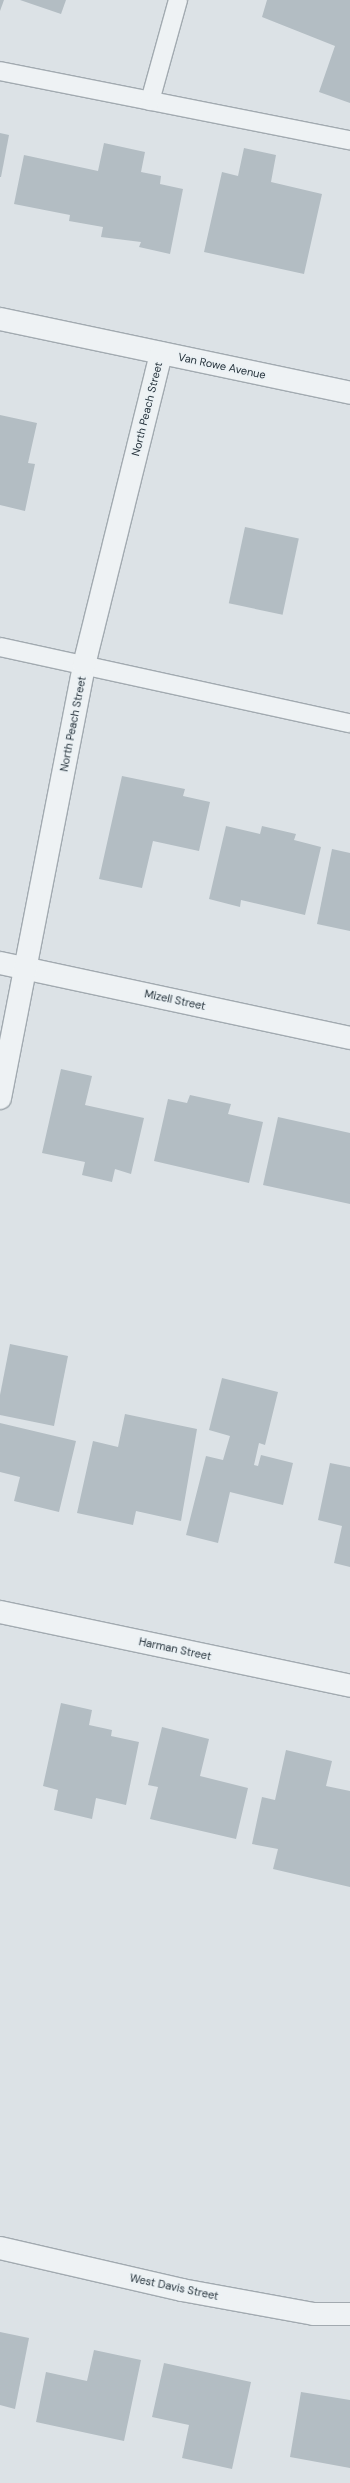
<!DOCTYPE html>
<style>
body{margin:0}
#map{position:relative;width:350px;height:2483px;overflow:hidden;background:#dce2e6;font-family:"DM Sans",sans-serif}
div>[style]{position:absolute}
.building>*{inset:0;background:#b3bdc3;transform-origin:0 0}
.roads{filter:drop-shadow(1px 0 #a2aab0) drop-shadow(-1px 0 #a2aab0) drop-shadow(0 1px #a2aab0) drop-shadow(0 -1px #a2aab0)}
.lane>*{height:18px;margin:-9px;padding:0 9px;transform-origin:9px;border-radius:9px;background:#eef2f4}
.street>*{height:22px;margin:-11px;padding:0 11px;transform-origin:11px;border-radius:11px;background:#eef2f4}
span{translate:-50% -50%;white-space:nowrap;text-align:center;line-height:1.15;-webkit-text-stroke:3.5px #ebf1f4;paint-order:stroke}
.street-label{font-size:11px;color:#26333c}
</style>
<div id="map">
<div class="building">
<div style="clip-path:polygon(0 0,4px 0,0 11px)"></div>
<div style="clip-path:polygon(20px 0,66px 0,61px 14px)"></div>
<div style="clip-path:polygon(267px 0,350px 0,350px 103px,319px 92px,335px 46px,262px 17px)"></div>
<div style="clip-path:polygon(0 133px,9px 135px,1px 177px,0 177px)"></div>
<div style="clip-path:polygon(104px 143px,145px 152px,141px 172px,161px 176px,160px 184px,183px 189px,170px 254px,139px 247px,141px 242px,101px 237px,103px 227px,69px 221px,70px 215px,14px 204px,24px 155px,98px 171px)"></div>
<div style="clip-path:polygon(244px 148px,276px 155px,271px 182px,322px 194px,304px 274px,204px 252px,222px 172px,238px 176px)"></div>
<div style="clip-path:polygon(0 415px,37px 423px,28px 463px,35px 464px,25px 511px,0 505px)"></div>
<div style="left:245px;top:527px;width:55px;height:78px;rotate:12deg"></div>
<div style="clip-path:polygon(122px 776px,185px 789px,183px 796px,210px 802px,199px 851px,153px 841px,142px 888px,99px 879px)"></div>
<div style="clip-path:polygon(226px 826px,260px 834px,262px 826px,296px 834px,294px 840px,321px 847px,305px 915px,241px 900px,240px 907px,209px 899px)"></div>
<div style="clip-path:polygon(332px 849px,350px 853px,350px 931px,317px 924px)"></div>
<div style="clip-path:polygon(61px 1069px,92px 1076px,85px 1105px,144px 1118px,131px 1174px,115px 1169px,112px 1182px,82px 1175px,85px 1162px,42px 1153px)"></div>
<div style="clip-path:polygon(190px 1095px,231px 1104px,228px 1114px,263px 1122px,249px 1183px,154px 1161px,168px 1099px,187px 1103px)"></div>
<div style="clip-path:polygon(278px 1117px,350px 1133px,350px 1204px,263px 1185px)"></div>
<div style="clip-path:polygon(10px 1344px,68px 1356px,54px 1426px,0 1415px,0 1395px)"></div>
<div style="clip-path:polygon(222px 1378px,278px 1392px,265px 1445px,259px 1443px,254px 1465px,258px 1466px,261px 1455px,293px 1463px,283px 1505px,230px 1492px,218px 1543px,186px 1535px,206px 1456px,223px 1460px,230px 1436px,209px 1430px)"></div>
<div style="clip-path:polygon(125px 1414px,197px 1429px,181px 1521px,136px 1511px,133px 1525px,77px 1513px,93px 1441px,118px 1447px)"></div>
<div style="clip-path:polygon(0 1423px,76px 1441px,59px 1512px,14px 1501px,20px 1477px,0 1472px)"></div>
<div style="clip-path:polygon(330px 1463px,350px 1467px,350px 1567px,334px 1563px,342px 1526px,318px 1520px)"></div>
<div style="clip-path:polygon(61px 1703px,92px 1710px,89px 1725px,112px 1730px,111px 1736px,139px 1742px,126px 1805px,96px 1798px,92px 1819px,54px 1810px,58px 1790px,43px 1786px)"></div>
<div style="clip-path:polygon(162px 1727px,209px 1739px,200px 1776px,248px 1788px,236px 1839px,150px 1819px,158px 1787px,148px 1785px)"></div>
<div style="clip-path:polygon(286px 1750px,332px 1761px,326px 1786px,350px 1791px,350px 1887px,273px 1869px,278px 1849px,252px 1844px,262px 1797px,275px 1800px)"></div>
<div style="clip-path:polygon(0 2332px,29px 2338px,15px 2409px,0 2405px)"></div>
<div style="clip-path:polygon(94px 2350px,141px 2360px,124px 2441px,36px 2422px,46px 2372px,87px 2381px)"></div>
<div style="clip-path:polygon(164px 2363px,251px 2382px,232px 2469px,182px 2458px,189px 2425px,152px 2417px)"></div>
<div style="clip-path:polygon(301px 2392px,350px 2400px,350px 2468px,290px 2457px)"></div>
</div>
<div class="roads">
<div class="lane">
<div style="left:0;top:71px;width:357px;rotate:11.2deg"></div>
<div style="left:150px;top:101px;width:105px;rotate:-74.5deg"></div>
<div style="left:0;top:647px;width:358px;rotate:12.3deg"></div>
</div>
<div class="street">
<div style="left:0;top:319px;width:358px;rotate:11.9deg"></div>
<div style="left:0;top:963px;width:358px;rotate:12.1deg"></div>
<div style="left:0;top:1098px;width:441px;rotate:-79deg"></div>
<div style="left:84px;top:665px;width:321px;rotate:-76.1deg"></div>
<div style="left:0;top:1612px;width:358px;rotate:11.9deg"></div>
<div style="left:0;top:2248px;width:187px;rotate:13deg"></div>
<div style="left:182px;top:2290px;width:134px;rotate:10.3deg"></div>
<div style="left:314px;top:2314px;width:36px"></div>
</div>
</div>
<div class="street-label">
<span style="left:222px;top:366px;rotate:12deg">Van Rowe Avenue</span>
<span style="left:147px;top:409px;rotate:-76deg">North Peach Street</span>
<span style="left:73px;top:724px;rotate:-79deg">North Peach Street</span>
<span style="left:175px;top:1000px;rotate:12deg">Mizell Street</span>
<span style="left:175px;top:1649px;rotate:12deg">Harman Street</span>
<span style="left:174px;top:2287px;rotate:12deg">West Davis Street</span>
</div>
</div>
